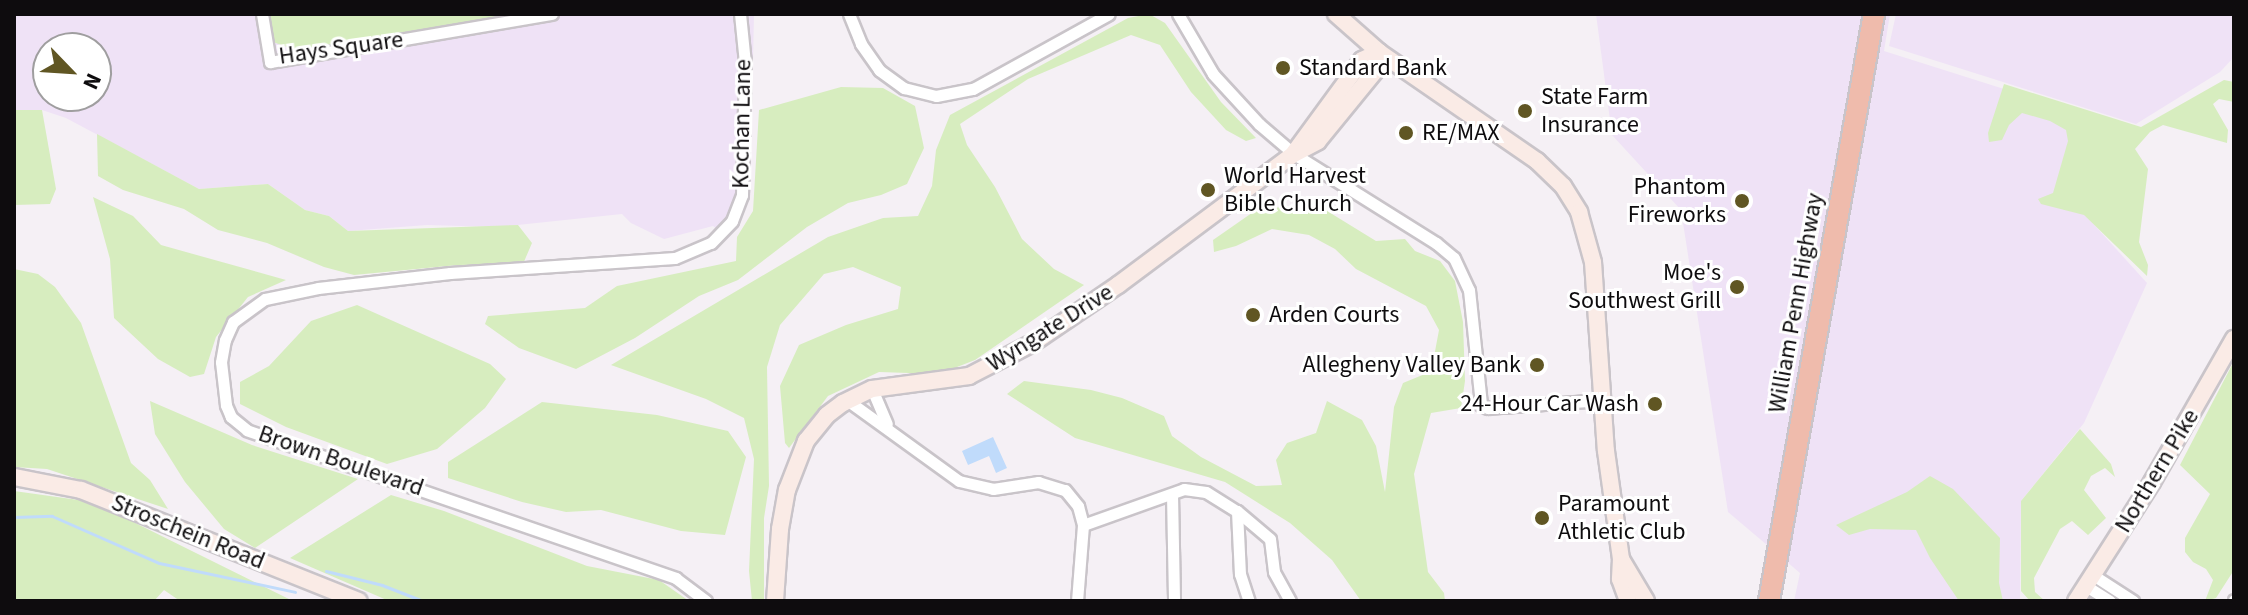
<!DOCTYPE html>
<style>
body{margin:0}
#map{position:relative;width:2248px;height:615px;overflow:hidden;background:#f5f0f5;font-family:"Source Sans 3",sans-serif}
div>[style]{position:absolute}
.commercial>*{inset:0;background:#efe2f6}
.green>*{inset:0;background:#d7edbf}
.water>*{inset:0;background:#c0dbfb}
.stream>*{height:3px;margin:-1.5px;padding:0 1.5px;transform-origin:1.5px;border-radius:1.5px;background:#c0dbfb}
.roads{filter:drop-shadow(2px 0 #c9c4c9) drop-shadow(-2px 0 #c9c4c9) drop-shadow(0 2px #c9c4c9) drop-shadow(0 -2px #c9c4c9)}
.street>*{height:11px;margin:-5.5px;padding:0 5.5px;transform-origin:5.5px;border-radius:5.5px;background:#fff}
.secondary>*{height:16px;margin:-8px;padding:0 8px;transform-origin:8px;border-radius:8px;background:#faebe6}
.highway>*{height:20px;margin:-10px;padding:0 10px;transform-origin:10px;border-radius:10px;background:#efbbac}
.dots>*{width:22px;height:22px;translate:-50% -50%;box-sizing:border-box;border:4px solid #fff;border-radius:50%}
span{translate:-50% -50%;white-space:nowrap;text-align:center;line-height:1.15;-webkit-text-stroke:6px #fff;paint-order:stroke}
.street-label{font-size:24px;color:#0e0c0e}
.poi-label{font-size:24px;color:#0e0c0e}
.left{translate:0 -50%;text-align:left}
.right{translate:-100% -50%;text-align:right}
.frame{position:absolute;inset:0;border:16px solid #0e0c0e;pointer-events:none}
.north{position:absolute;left:32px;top:32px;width:80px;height:80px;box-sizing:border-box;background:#fff;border:2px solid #9f9e9f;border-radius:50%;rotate:115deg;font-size:22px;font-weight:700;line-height:32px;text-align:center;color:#0e0c0e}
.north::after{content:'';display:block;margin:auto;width:28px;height:36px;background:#605623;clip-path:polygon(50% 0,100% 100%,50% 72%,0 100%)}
</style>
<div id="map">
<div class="commercial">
<div style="clip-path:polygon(evenodd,14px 14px,754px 14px,750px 198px,727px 237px,713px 226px,664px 239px,631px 223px,622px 214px,498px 227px,427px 225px,348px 231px,329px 216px,305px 210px,268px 184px,199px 189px,66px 118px,42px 110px,14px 110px,14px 14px,48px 48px,96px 48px,96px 96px,48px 96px,48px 48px)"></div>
<div style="clip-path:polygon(1596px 14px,1890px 14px,1884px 51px,2133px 130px,2078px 207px,2147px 283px,2084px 423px,2021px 501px,2020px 601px,1794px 601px,1800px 573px,1728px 512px,1681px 210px,1612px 135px)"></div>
<div style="clip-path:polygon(1896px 14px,2234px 14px,2234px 57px,2220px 72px,2136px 124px,1889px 46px)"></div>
</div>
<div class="green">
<div style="clip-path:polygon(266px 14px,516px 14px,295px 50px,273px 42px)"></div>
<div style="clip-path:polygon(1149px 14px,1165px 23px,1221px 102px,1256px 138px,1246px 141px,1226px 130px,1191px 92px,1160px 45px,1131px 35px,1028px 79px,960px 124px,967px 145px,995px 187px,1022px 239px,1054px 269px,1084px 285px,975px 360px,939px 374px,879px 372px,828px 396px,789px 448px,785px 443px,780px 386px,799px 345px,846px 325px,898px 309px,901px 287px,853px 267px,824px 274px,780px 325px,767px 367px,769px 486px,764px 518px,764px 601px,752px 601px,749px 571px,754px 459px,744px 418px,706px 399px,611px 365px,828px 237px,883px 218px,918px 216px,932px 186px,936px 150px,950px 115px,1128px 18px)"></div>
<div style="clip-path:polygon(2224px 80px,2234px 82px,2234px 102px,2219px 99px,2213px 104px,2228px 130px,2227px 143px,2163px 125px,2150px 132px,2135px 149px,2148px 169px,2139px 242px,2148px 265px,2147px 276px,2084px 215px,2041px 204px,2038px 199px,2053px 193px,2068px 141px,2066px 130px,2050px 121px,2022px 113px,2009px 125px,2002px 140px,1989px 142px,1988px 133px,2004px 84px,2141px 127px)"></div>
<div style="clip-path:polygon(841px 87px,883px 88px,915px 106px,924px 148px,907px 184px,881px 195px,848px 203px,807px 227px,738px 280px,699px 296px,635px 338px,576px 369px,519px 348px,485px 324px,488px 316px,585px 308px,617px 286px,736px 261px,737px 237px,753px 211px,759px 110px)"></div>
<div style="clip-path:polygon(14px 110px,42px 110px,56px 189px,50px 204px,14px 205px)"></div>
<div style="clip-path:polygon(97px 134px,199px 189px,268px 184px,305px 210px,329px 216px,348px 231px,518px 225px,532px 243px,523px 264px,458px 265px,354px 275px,324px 267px,267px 243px,218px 230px,184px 209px,123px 190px,98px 176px)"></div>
<div style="clip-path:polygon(93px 197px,133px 216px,161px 245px,286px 280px,248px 297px,216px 337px,204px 374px,190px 377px,158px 359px,114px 318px,110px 259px)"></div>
<div style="clip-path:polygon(1319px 206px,1376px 241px,1405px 239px,1415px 251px,1440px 261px,1455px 281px,1463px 322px,1465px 381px,1461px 408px,1431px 413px,1414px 474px,1428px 572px,1444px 593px,1445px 601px,1361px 601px,1332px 560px,1290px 523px,1225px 482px,1075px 438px,1007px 394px,1024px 381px,1091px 390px,1122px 398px,1164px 416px,1172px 436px,1201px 457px,1256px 486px,1282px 485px,1276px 460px,1287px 443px,1316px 433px,1327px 401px,1362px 420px,1376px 446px,1385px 492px,1394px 407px,1403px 383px,1425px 374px,1433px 362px,1439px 330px,1426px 306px,1356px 269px,1335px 249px,1309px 235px,1272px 229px,1236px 246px,1214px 252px,1213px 240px,1259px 208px)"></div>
<div style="clip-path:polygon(14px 269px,38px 274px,55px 287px,81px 323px,131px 463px,150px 480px,168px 509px,47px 469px,14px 467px)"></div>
<div style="clip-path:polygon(357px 305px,490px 364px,506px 379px,485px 408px,437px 449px,387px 464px,286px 427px,240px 404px,240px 382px,269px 366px,311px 321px)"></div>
<div style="clip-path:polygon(2234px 361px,2234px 570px,2216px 598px,2205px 601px,2213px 580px,2206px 569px,2193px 562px,2185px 552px,2185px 538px,2210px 494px,2180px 465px)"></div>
<div style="clip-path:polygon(150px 401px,252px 445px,358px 479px,255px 548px,224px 529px,185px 482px,155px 434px)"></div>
<div style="clip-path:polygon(542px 402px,657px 415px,728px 431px,746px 457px,725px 535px,681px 531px,601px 510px,566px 512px,522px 502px,448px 478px,448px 462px)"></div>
<div style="clip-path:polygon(2080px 429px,2111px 464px,2115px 477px,2105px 468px,2091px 476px,2084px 490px,2106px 518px,2088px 535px,2072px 521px,2060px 529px,2034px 578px,2035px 592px,2045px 601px,2030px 601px,2021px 591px,2021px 501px)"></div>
<div style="clip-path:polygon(1930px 476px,1953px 489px,2000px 538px,1999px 583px,2003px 601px,1959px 601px,1930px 558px,1916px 530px,1870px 529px,1849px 535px,1836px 525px,1907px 492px)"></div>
<div style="clip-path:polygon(14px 491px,93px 502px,293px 601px,180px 601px,164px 590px,154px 601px,14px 601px)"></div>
<div style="clip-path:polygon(391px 495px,444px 511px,587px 566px,659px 580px,689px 601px,389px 601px,290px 558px)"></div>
</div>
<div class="water">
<div style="clip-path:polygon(993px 437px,1007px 468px,996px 473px,989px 456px,968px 465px,962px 451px)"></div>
</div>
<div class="stream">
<div style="left:14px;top:517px;width:38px;rotate:-2deg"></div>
<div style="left:52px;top:516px;width:117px;rotate:23.7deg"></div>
<div style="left:159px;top:563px;width:139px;rotate:12deg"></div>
<div style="left:326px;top:571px;width:58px;rotate:14deg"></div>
<div style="left:382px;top:585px;width:44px;rotate:21.3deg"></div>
</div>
<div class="roads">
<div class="street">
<div style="left:262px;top:14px;width:49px;rotate:80.5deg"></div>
<div style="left:270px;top:62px;width:286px;rotate:-9.7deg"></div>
<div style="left:849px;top:14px;width:32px;rotate:68deg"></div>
<div style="left:861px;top:44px;width:32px;rotate:55deg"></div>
<div style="left:879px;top:70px;width:31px;rotate:36deg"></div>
<div style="left:904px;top:88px;width:33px;rotate:14deg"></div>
<div style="left:936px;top:96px;width:38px;rotate:-11deg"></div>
<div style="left:973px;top:89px;width:155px;rotate:-28.9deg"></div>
<div style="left:1178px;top:14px;width:69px;rotate:59.7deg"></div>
<div style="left:1213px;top:74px;width:68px;rotate:47.4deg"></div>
<div style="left:1259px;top:124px;width:46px;rotate:40.6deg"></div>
<div style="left:1294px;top:154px;width:168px;rotate:32.1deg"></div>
<div style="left:1436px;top:243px;width:23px;rotate:40deg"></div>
<div style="left:1454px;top:258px;width:35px;rotate:65deg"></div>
<div style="left:1469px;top:290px;width:116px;rotate:84deg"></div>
<div style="left:1481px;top:405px;width:8px;rotate:23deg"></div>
<div style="left:1488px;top:408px;width:113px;rotate:-4deg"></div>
<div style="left:872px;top:389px;width:38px;rotate:67deg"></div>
<div style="left:847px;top:400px;width:138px;rotate:35.9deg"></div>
<div style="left:959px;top:481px;width:35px;rotate:13deg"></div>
<div style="left:993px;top:489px;width:46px;rotate:-8.8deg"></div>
<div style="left:1038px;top:482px;width:28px;rotate:17deg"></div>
<div style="left:1065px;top:490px;width:21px;rotate:51deg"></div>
<div style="left:1078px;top:506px;width:20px;rotate:75deg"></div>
<div style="left:1083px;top:525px;width:76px;rotate:94.5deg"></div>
<div style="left:1172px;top:494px;width:107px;rotate:88.9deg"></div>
<div style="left:1237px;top:511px;width:43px;rotate:40.3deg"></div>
<div style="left:1270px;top:539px;width:33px;rotate:83deg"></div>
<div style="left:1274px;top:572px;width:33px;rotate:61deg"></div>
<div style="left:1083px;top:525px;width:107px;rotate:-19.6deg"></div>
<div style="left:1184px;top:489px;width:22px;rotate:8deg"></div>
<div style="left:1206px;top:492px;width:36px;rotate:32deg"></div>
<div style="left:1237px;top:511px;width:63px;rotate:87.3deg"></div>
<div style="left:1240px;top:574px;width:28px;rotate:72deg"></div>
<div style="left:2093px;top:575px;width:48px;rotate:33deg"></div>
<div style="left:2086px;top:586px;width:28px;rotate:32deg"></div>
<div style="left:706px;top:601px;width:38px;rotate:-143deg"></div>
<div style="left:676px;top:578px;width:454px;rotate:-161deg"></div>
<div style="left:247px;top:430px;width:21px;rotate:-141deg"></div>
<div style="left:231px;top:417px;width:13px;rotate:-113deg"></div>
<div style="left:226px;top:405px;width:43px;rotate:-96.6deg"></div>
<div style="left:221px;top:362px;width:22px;rotate:-80deg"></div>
<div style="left:225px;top:340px;width:20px;rotate:-66deg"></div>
<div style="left:233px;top:322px;width:39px;rotate:-36deg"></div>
<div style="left:265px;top:299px;width:54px;rotate:-11.7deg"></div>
<div style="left:318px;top:288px;width:133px;rotate:-6.5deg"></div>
<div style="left:450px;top:273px;width:225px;rotate:-3.8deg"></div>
<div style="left:675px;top:258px;width:39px;rotate:-23deg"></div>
<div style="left:711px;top:243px;width:30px;rotate:-46deg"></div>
<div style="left:732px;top:221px;width:28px;rotate:-69deg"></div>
<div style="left:742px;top:195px;width:132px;rotate:-88.7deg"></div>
<div style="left:745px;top:63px;width:49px;rotate:-95.8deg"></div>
<div style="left:2234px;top:601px;width:1px;rotate:-90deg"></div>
</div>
<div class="secondary">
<div style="left:1336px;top:14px;width:57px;rotate:41.5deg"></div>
<div style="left:1379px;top:52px;width:192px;rotate:34.6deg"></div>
<div style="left:1537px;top:161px;width:36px;rotate:44deg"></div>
<div style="left:1563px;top:186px;width:31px;rotate:58deg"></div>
<div style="left:1579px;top:212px;width:52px;rotate:74.4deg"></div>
<div style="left:1593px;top:262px;width:189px;rotate:86.1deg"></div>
<div style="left:1606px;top:451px;width:109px;rotate:82.1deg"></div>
<div style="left:1621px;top:559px;width:20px;rotate:93deg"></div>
<div style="left:1620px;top:579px;width:23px;rotate:70deg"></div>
<div style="left:1294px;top:153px;width:115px;rotate:-53.8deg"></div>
<div style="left:1362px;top:60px;width:19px;rotate:-25deg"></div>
<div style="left:14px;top:477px;width:68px;rotate:11deg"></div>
<div style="left:81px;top:490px;width:299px;rotate:21.8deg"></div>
<div style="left:1621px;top:559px;width:49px;rotate:59.2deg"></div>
<div style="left:775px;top:601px;width:72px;rotate:-86deg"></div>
<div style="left:780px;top:529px;width:40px;rotate:-80deg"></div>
<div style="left:787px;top:490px;width:53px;rotate:-68.8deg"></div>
<div style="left:806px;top:441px;width:33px;rotate:-51deg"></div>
<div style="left:827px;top:415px;width:20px;rotate:-37deg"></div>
<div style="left:843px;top:403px;width:32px;rotate:-26deg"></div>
<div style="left:872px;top:389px;width:98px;rotate:-7.6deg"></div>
<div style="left:969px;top:376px;width:72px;rotate:-27.3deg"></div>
<div style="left:1033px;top:343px;width:103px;rotate:-34.3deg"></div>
<div style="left:1118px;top:285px;width:219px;rotate:-36.7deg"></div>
<div style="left:1294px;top:154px;width:27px;rotate:-28deg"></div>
<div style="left:1318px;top:141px;width:92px;rotate:-50.8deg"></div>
<div style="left:1376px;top:70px;width:18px;rotate:-81deg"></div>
<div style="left:2076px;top:601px;width:141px;rotate:-57.4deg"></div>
<div style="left:2152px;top:482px;width:165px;rotate:-60.2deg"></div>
</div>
<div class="highway">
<div style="left:1769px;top:601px;width:596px;rotate:-79.86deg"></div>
</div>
</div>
<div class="dots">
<div style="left:1283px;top:68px;background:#605623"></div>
<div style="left:1525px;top:111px;background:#605623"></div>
<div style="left:1406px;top:133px;background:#605623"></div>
<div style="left:1208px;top:190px;background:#605623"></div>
<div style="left:1742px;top:201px;background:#605623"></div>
<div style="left:1737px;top:287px;background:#605623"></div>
<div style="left:1253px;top:315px;background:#605623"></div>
<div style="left:1537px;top:365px;background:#605623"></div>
<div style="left:1655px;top:404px;background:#605623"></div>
<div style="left:1542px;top:518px;background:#605623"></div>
</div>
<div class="street-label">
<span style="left:341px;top:48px;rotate:-8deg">Hays Square</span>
<span style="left:742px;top:124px;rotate:-89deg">Kochan Lane</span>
<span style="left:1796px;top:303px;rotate:-80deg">William Penn Highway</span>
<span style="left:1050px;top:328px;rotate:-32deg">Wyngate Drive</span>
<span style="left:341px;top:461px;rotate:19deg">Brown Boulevard</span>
<span style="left:2157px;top:471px;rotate:-59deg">Northern Pike</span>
<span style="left:188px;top:532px;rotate:22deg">Stroschein Road</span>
</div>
<div class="poi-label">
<span class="left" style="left:1299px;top:68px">Standard Bank</span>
<span class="left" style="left:1541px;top:111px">State Farm<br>Insurance</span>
<span class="left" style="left:1422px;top:133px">RE/MAX</span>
<span class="left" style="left:1224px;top:190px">World Harvest<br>Bible Church</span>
<span class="right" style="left:1726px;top:201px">Phantom<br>Fireworks</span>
<span class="right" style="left:1721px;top:287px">Moe's<br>Southwest Grill</span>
<span class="left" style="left:1269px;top:315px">Arden Courts</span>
<span class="right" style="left:1521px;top:365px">Allegheny Valley Bank</span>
<span class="right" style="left:1639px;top:404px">24-Hour Car Wash</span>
<span class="left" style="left:1558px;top:518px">Paramount<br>Athletic Club</span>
</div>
<div class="frame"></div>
<div class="north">N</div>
</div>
